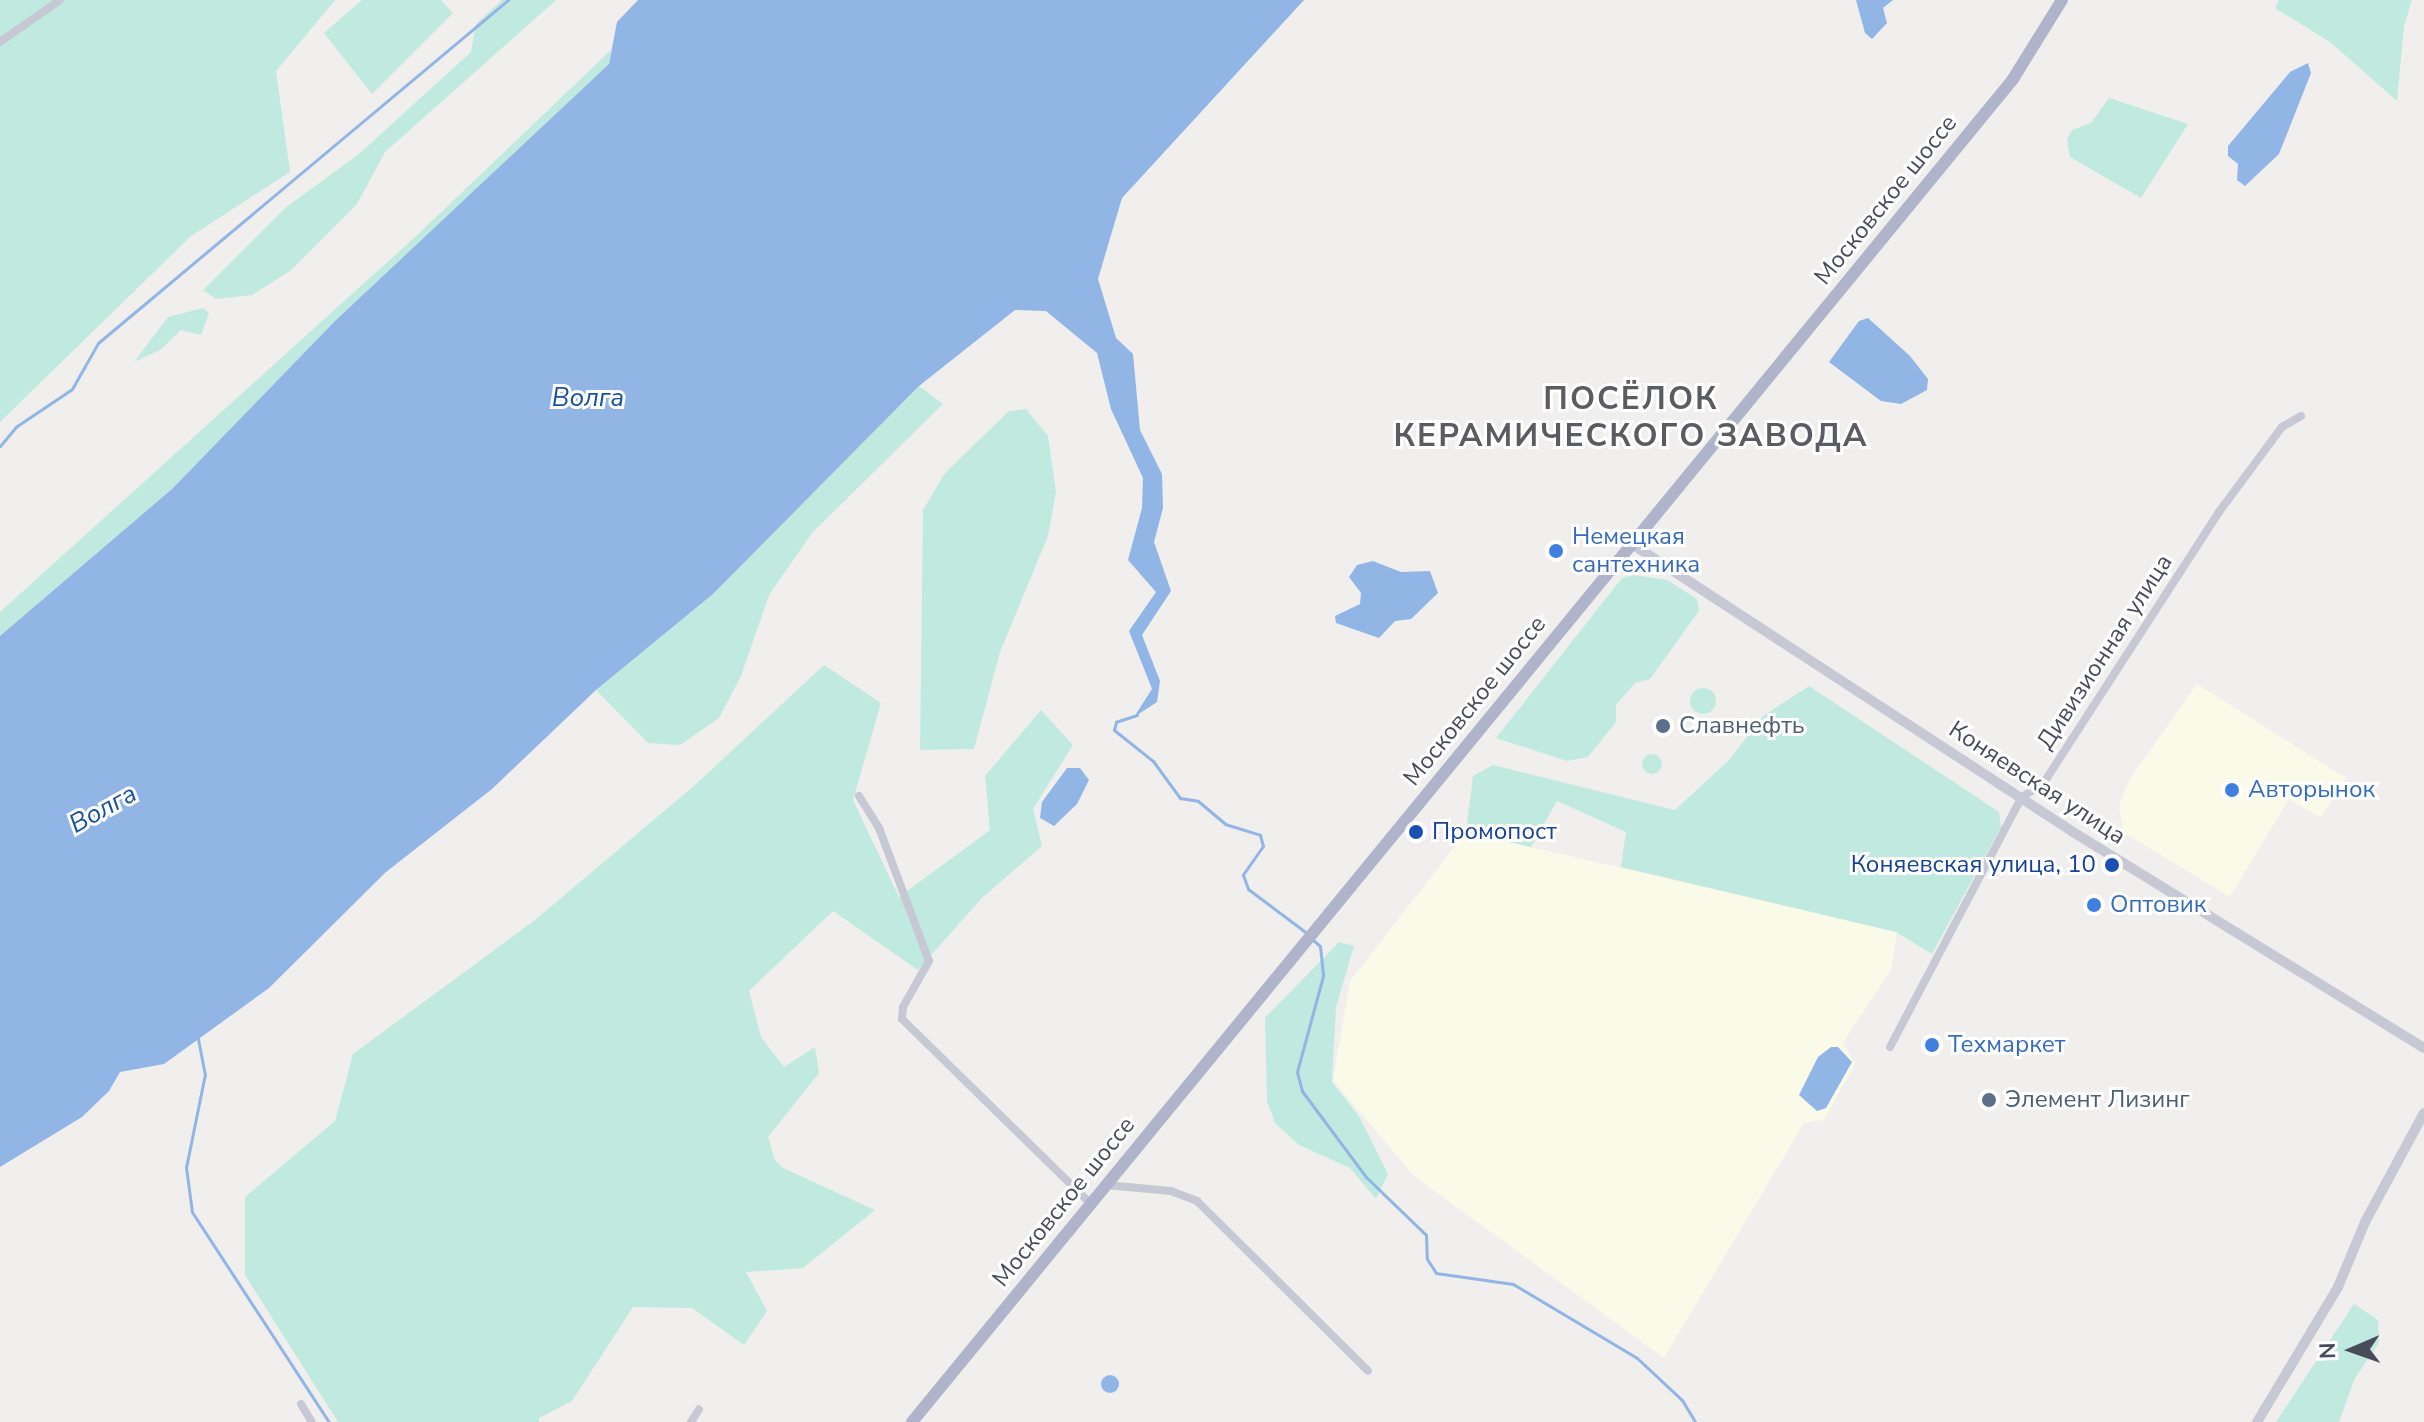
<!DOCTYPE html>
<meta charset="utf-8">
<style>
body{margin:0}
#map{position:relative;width:2424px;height:1422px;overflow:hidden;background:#f0efee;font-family:"Nunito Sans",sans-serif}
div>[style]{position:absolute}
.commercial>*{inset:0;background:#f9fae8}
.green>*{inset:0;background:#c0eadf}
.round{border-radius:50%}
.water>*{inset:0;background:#91b5e4}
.stream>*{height:3px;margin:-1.5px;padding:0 1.5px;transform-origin:1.5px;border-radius:1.5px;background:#91b5e4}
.minor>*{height:8px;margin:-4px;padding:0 4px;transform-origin:4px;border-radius:4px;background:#c6c8d4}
.tertiary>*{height:10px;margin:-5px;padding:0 5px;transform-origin:5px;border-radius:5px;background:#c6c8d4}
.primary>*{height:12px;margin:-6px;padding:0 6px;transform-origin:6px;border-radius:6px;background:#b0b4ca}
.dots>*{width:22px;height:22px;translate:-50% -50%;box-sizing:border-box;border:4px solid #fff;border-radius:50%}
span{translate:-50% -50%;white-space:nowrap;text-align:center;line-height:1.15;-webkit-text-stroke:6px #fff;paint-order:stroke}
.street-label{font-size:24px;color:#484b5a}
.shop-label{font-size:24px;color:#366cbe}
.left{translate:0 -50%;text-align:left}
.service-label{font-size:24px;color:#4e5e75}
.transit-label{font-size:24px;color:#164399}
.right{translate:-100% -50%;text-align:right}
.water-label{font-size:26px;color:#19529c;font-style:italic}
.district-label{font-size:32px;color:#5b5c62;font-weight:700;letter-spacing:2px}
.north{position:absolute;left:2312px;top:1310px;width:80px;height:80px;-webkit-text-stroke:6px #fff;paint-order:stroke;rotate:268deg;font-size:22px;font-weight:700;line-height:32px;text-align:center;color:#484b5a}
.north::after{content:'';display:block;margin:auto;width:28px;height:36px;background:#484b5a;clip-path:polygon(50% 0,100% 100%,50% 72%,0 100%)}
</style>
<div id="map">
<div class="commercial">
<div style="clip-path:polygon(2197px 684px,2346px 778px,2321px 818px,2289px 799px,2230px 897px,2123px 832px,2119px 806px,2129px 780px)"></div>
<div style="clip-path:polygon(1466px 832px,1897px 932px,1891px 970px,1843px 1043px,1855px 1064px,1824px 1120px,1804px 1123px,1664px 1358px,1414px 1176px,1333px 1080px,1350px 981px)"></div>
</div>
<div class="green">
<div style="clip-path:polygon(0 0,335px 0,276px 71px,290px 172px,191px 236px,0 422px)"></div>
<div style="clip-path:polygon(362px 0,441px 0,453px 13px,372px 94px,324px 33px)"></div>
<div style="clip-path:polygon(502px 0,556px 0,385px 152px,357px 204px,290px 271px,252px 295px,216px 299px,203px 290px,285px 208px,359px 154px,471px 52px,476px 24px)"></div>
<div style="clip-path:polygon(2279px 0,2412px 0,2404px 26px,2397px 101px,2330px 42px,2275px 8px)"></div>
<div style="clip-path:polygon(611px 50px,609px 64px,335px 321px,172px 489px,0 636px,0 612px,414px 238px)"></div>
<div style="clip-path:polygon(2109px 98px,2188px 124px,2141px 198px,2070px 157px,2067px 139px,2072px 130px,2091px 123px)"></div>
<div style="clip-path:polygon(203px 308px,209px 313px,201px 335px,181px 330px,160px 350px,134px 362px,168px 317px)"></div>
<div style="clip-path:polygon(919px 386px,943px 404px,812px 533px,769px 595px,741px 676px,719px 718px,680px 745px,648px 743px,596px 690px,713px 594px)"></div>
<div style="clip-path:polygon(1026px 409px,1048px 436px,1056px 492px,1048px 536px,1000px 652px,974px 749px,920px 750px,923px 510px,945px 473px,1009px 411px)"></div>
<div style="clip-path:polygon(1634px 575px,1667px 580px,1697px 599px,1699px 611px,1650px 679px,1635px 683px,1616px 705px,1616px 722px,1588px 757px,1567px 761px,1496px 738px,1622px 578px)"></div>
<div style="clip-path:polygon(824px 665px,881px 703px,853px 800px,899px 897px,990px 830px,985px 776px,1041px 710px,1073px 745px,1033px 809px,1042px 846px,982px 898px,918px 970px,833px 911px,749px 991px,761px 1037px,784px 1067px,815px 1047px,819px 1073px,768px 1137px,775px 1160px,783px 1168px,875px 1210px,803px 1268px,746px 1272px,767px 1311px,744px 1345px,692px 1308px,633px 1307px,572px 1401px,539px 1418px,539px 1422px,338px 1422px,245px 1275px,245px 1197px,335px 1121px,353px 1054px,535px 920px,695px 785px)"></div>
<div style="clip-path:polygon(1809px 686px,1999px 812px,2001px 827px,1932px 954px,1896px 932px,1621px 867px,1626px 832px,1557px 801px,1531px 847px,1466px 832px,1473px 776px,1493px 765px,1675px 810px,1729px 760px,1763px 716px)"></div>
<div class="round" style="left:1690px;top:688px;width:26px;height:26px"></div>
<div class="round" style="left:1642px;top:754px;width:20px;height:20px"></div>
<div style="clip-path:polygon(1339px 942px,1354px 946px,1336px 1007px,1332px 1082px,1359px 1116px,1388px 1174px,1376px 1199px,1350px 1168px,1299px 1145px,1275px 1123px,1267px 1101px,1265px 1018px)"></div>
<div style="clip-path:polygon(2354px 1304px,2378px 1320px,2379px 1343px,2355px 1378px,2339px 1422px,2276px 1422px)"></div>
</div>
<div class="water">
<div style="clip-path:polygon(638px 0,1304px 0,1122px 198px,1098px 279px,1116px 338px,1133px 354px,1140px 430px,1162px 474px,1163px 508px,1154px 542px,1171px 591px,1142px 635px,1160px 681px,1157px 702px,1134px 717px,1152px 689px,1129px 631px,1156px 592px,1128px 560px,1142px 508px,1143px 478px,1111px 409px,1097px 353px,1046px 311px,1015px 310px,919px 386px,713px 594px,596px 690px,492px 789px,386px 872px,269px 988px,164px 1064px,120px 1072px,109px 1091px,82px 1117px,0 1167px,0 636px,172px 489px,335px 321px,609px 64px,617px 22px)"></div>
<div style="clip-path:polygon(1856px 0,1893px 0,1883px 8px,1887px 23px,1872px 39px,1865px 33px)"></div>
<div style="clip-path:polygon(2308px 63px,2311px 73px,2279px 154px,2245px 186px,2237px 180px,2238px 164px,2228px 156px,2228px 146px,2290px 72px)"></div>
<div style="clip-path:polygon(1868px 318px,1910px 356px,1928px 379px,1927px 390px,1901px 404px,1881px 401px,1829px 362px,1859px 321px)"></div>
<div style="clip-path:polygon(1373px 561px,1401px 572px,1430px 571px,1438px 593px,1411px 619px,1395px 621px,1379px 638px,1336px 623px,1335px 616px,1360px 604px,1361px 593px,1349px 577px,1357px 565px)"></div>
<div style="clip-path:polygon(1067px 768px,1080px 768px,1089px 780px,1077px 804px,1054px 826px,1040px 818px,1042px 802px)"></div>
<div style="clip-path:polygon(1831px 1047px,1838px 1047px,1852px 1062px,1826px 1108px,1817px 1111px,1799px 1095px,1818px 1057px)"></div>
<div class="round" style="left:1101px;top:1375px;width:18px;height:18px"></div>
</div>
<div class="stream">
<div style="left:0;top:446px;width:26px;rotate:-50deg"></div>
<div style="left:17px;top:426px;width:66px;rotate:-33.9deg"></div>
<div style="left:72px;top:389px;width:53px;rotate:-60.5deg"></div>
<div style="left:98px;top:343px;width:535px;rotate:-39.92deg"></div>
<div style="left:1137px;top:715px;width:22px;rotate:162deg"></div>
<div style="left:1116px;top:722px;width:8px;rotate:104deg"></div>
<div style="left:1114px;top:730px;width:50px;rotate:38.5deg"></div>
<div style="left:1153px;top:761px;width:46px;rotate:53.9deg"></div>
<div style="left:1180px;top:798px;width:18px;rotate:9deg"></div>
<div style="left:1198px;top:801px;width:35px;rotate:40deg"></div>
<div style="left:1225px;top:824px;width:37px;rotate:17deg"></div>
<div style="left:1260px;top:835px;width:11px;rotate:75deg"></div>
<div style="left:1263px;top:846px;width:35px;rotate:125deg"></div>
<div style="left:1243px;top:875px;width:15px;rotate:70deg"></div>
<div style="left:1248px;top:889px;width:75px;rotate:36.9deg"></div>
<div style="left:1313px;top:940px;width:9px;rotate:41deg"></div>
<div style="left:1320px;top:946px;width:30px;rotate:84deg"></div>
<div style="left:1323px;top:976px;width:99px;rotate:105.2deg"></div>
<div style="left:1297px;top:1072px;width:20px;rotate:75deg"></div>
<div style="left:1302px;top:1091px;width:107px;rotate:53.3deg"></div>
<div style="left:1366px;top:1177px;width:83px;rotate:44deg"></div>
<div style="left:1426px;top:1235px;width:24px;rotate:88deg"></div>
<div style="left:1427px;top:1259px;width:17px;rotate:57deg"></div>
<div style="left:1436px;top:1273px;width:78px;rotate:8.1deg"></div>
<div style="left:1513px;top:1284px;width:144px;rotate:30.8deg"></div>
<div style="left:1637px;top:1358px;width:62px;rotate:43deg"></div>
<div style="left:1682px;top:1400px;width:26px;rotate:59deg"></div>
<div style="left:198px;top:1039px;width:36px;rotate:79deg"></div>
<div style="left:205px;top:1074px;width:95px;rotate:101.5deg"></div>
<div style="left:186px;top:1167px;width:45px;rotate:82.4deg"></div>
<div style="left:192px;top:1212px;width:251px;rotate:56.9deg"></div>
</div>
<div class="minor">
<div style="left:0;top:42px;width:73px;rotate:-35deg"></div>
<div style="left:859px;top:796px;width:38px;rotate:58deg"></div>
<div style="left:879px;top:828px;width:142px;rotate:69.4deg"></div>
<div style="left:929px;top:961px;width:53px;rotate:119.5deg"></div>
<div style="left:903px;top:1007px;width:12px;rotate:95deg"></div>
<div style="left:902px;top:1019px;width:264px;rotate:44.4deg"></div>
<div style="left:1890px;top:1047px;width:283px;rotate:-62.2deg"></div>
<div style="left:2022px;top:797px;width:25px;rotate:-32deg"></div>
<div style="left:2043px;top:784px;width:324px;rotate:-57.1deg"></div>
<div style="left:2219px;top:512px;width:106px;rotate:-53.5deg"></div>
<div style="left:2282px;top:427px;width:22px;rotate:-30deg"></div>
<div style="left:1106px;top:1185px;width:65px;rotate:5.3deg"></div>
<div style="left:1171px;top:1191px;width:28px;rotate:21deg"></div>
<div style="left:1197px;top:1201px;width:241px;rotate:44.8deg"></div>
<div style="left:301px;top:1404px;width:21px;rotate:59deg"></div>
<div style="left:691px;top:1422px;width:15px;rotate:-58deg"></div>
</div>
<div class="tertiary">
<div style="left:1632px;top:544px;width:527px;rotate:33.15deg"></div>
<div style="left:2073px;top:832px;width:412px;rotate:31.6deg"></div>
<div style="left:2257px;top:1422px;width:157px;rotate:-59deg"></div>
<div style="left:2338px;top:1287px;width:70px;rotate:-67.4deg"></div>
<div style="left:2365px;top:1222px;width:124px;rotate:-61.6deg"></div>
</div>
<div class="primary">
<div style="left:912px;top:1422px;width:1737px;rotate:-50.65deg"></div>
<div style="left:2013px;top:79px;width:93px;rotate:-58.2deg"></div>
</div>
<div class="dots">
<div style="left:1556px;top:551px;background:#3f7fe0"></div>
<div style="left:1663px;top:726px;background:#5c6f8a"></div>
<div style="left:2232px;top:790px;background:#3f7fe0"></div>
<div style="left:1416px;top:832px;background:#1a4fb4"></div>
<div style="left:2112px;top:865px;background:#1a4fb4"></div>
<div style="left:2094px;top:905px;background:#3f7fe0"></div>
<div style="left:1932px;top:1045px;background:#3f7fe0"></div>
<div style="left:1989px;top:1100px;background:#5c6f8a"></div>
</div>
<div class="street-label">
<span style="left:1886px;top:200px;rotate:-51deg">Московское шоссе</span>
<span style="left:2105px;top:652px;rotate:-57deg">Дивизионная улица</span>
<span style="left:1475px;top:701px;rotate:-51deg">Московское шоссе</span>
<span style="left:2037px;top:783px;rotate:33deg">Коняевская улица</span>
<span style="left:1064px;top:1202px;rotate:-51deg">Московское шоссе</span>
</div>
<div class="shop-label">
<span class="left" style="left:1572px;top:551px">Немецкая<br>сантехника</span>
<span class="left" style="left:2248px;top:790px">Авторынок</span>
<span class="left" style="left:2110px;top:905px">Оптовик</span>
<span class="left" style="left:1948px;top:1045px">Техмаркет</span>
</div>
<div class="service-label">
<span class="left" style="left:1679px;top:726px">Славнефть</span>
<span class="left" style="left:2005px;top:1100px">Элемент Лизинг</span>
</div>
<div class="transit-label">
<span class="left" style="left:1432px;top:832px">Промопост</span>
<span class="right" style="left:2096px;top:865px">Коняевская улица, 10</span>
</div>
<div class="water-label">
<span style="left:588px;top:398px">Волга</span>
<span style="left:103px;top:809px;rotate:-29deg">Волга</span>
</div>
<div class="district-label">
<span style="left:1631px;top:418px">ПОСЁЛОК<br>КЕРАМИЧЕСКОГО ЗАВОДА</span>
</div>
<div class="north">N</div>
</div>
